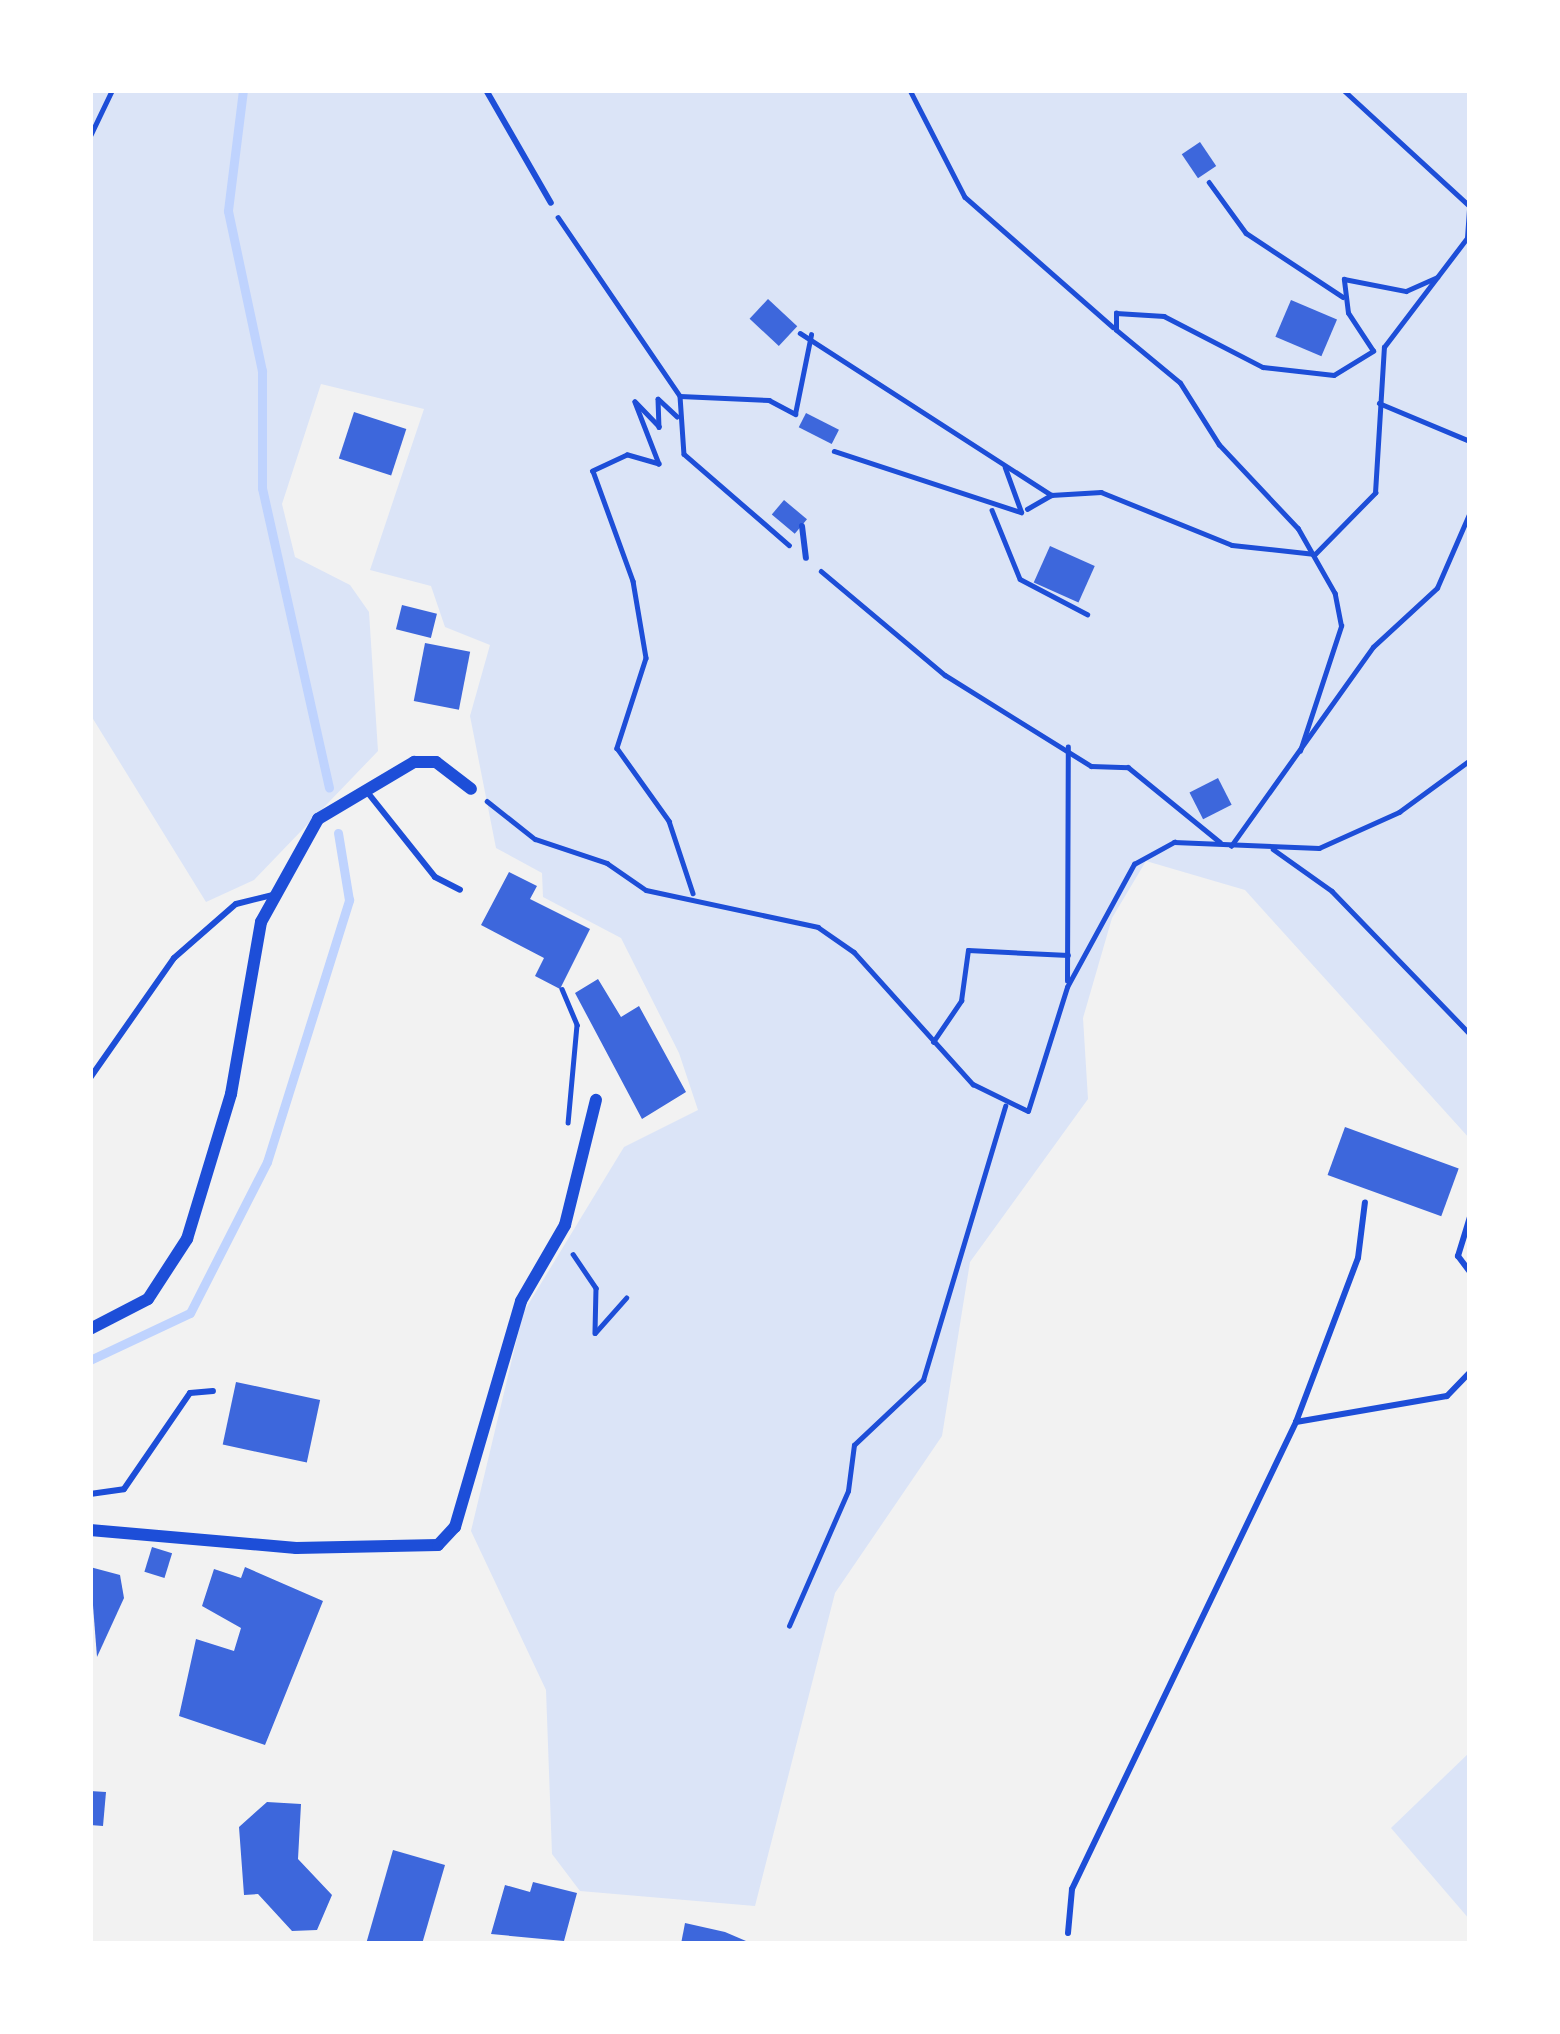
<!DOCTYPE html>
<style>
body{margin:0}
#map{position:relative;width:1560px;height:2034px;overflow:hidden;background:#f2f2f2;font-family:"Nunito Sans",sans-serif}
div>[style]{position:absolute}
.green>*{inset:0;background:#dbe4f7}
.stream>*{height:9px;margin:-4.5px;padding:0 4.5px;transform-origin:4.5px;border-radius:4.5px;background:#bfd3fe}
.building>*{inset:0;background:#3d67dc;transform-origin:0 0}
.path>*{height:4.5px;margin:-2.25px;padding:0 2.25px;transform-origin:2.25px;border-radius:2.25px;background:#1d4ed8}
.service>*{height:6px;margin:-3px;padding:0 3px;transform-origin:3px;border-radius:3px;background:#1d4ed8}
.minor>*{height:12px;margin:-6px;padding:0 6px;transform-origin:6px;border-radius:6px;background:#1d4ed8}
span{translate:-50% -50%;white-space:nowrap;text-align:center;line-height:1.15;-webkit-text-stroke:10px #fff;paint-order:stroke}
.frame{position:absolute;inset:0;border:93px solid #fff;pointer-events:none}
</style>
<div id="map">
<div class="green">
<div style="clip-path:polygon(90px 90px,1470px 90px,1470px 1139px,1245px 890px,1146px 861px,1112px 918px,1083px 1018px,1088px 1099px,970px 1262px,942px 1436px,835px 1593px,755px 1906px,580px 1891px,552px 1854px,546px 1690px,471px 1531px,523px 1313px,624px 1147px,698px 1110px,679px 1053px,621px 938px,543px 897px,542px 873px,496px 848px,470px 716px,490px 645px,445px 627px,431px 586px,370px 570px,424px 409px,321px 384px,282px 504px,295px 557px,350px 585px,369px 612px,378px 751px,254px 880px,206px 902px,90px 714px)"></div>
<div style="clip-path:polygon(1470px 1752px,1470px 1920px,1391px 1828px)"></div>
</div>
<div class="stream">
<div style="left:243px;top:90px;width:122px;rotate:97.1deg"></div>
<div style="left:228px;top:211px;width:164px;rotate:78deg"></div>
<div style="left:262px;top:371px;width:117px;rotate:90deg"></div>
<div style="left:262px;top:488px;width:307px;rotate:77.4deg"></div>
<div style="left:90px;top:1360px;width:110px;rotate:-25.2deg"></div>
<div style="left:190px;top:1313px;width:169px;rotate:-63deg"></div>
<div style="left:267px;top:1162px;width:275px;rotate:-72.6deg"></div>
<div style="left:349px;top:900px;width:68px;rotate:-99.3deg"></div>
</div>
<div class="building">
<div style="left:1200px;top:142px;width:29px;height:22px;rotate:56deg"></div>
<div style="left:768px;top:299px;width:40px;height:27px;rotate:43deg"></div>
<div style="left:1291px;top:300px;width:50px;height:40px;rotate:23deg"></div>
<div style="left:354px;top:412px;width:55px;height:49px;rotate:18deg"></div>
<div style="left:806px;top:413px;width:37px;height:16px;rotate:27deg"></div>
<div style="left:784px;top:500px;width:30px;height:19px;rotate:40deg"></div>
<div style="left:1050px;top:546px;width:49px;height:40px;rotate:24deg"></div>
<div style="left:402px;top:605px;width:36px;height:25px;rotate:14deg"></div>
<div style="left:425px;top:643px;width:46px;height:59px;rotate:11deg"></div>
<div style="left:1218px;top:778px;width:30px;height:32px;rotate:63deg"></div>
<div style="clip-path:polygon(509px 872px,537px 886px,530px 899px,590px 929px,560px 989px,535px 976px,544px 958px,481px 925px)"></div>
<div style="clip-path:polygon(598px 979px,621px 1017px,639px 1006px,686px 1092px,642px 1119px,575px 993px)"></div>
<div style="left:1345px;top:1127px;width:121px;height:51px;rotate:20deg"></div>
<div style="left:236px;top:1382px;width:86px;height:64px;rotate:12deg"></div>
<div style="left:152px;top:1547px;width:21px;height:26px;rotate:17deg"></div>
<div style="clip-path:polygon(90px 1567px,120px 1575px,124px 1598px,97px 1657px)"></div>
<div style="clip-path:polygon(245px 1567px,323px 1601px,265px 1745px,179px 1716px,196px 1639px,234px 1651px,241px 1628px,202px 1606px,214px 1569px,241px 1578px)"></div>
<div style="clip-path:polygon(90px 1791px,106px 1792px,103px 1826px,90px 1825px)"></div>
<div style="clip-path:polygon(267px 1802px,301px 1804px,298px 1859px,332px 1895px,317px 1930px,292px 1931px,258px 1894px,244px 1895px,239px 1827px)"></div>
<div style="clip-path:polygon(393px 1850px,445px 1865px,422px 1944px,366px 1944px)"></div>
<div style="clip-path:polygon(533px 1882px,577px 1893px,564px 1941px,491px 1934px,505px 1885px,530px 1892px)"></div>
<div style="clip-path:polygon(685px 1923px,725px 1932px,753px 1944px,681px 1944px)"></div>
</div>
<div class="path">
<div style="left:910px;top:90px;width:120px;rotate:62.8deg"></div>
<div style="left:965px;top:197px;width:197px;rotate:41.3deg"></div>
<div style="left:90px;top:136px;width:51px;rotate:-64.4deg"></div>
<div style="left:1209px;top:182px;width:63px;rotate:54deg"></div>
<div style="left:1246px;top:233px;width:116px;rotate:33.4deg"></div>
<div style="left:558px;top:217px;width:217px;rotate:55.7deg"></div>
<div style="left:680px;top:396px;width:58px;rotate:86.1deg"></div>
<div style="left:684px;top:454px;width:139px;rotate:40.9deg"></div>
<div style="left:800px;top:333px;width:299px;rotate:32.8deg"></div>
<div style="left:1051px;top:495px;width:50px;rotate:-3.4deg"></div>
<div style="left:1101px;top:492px;width:141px;rotate:22deg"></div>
<div style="left:1232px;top:545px;width:83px;rotate:6.2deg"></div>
<div style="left:1315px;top:554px;width:86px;rotate:-45.5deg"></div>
<div style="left:1375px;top:493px;width:146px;rotate:-86.5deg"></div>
<div style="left:1384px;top:347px;width:137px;rotate:-52.7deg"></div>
<div style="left:1467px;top:238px;width:32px;rotate:-86deg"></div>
<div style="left:1469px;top:206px;width:171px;rotate:-137.4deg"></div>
<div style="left:680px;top:396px;width:89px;rotate:2.6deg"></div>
<div style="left:769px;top:400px;width:30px;rotate:28deg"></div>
<div style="left:795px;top:414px;width:81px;rotate:-78.6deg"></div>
<div style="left:1379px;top:403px;width:99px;rotate:22.7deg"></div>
<div style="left:677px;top:417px;width:26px;rotate:-137deg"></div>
<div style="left:658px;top:399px;width:28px;rotate:88deg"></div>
<div style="left:659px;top:427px;width:35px;rotate:-134deg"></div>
<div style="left:635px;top:402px;width:66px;rotate:68.8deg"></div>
<div style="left:659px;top:464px;width:33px;rotate:-164deg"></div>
<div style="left:627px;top:455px;width:38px;rotate:155deg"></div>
<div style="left:593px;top:471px;width:117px;rotate:70deg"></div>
<div style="left:633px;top:581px;width:78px;rotate:80.4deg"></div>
<div style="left:646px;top:658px;width:95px;rotate:107.9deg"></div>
<div style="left:617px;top:748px;width:90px;rotate:54.5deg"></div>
<div style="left:669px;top:821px;width:76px;rotate:71.6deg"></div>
<div style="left:834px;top:451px;width:197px;rotate:18.1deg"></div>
<div style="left:1021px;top:512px;width:47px;rotate:-110deg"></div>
<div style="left:1027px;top:509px;width:28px;rotate:-30deg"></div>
<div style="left:992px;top:510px;width:74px;rotate:67.9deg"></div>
<div style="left:1020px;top:579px;width:76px;rotate:27.6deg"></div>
<div style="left:821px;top:571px;width:162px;rotate:40deg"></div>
<div style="left:945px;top:675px;width:172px;rotate:31.9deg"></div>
<div style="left:1091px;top:766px;width:37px;rotate:2deg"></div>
<div style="left:1128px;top:767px;width:119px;rotate:39.2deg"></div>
<div style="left:1300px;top:751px;width:132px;rotate:-71.8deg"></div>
<div style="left:1341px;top:626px;width:33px;rotate:-101deg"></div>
<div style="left:1335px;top:594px;width:75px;rotate:-119.6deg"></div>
<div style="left:1298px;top:529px;width:115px;rotate:-133.2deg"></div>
<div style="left:1219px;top:445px;width:73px;rotate:-122.2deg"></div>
<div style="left:1180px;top:383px;width:83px;rotate:-140.4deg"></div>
<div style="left:1116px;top:330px;width:17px;rotate:-90deg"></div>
<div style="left:1116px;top:313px;width:48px;rotate:3.6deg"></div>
<div style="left:1164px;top:316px;width:111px;rotate:27.3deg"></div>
<div style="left:1263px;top:367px;width:71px;rotate:6.4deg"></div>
<div style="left:1334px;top:375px;width:46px;rotate:-31.6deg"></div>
<div style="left:1373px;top:351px;width:45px;rotate:-123.3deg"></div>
<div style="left:1348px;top:313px;width:34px;rotate:-97deg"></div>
<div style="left:1344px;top:279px;width:63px;rotate:11deg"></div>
<div style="left:1406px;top:291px;width:34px;rotate:-24deg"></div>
<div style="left:487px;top:801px;width:61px;rotate:38.4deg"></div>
<div style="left:535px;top:839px;width:76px;rotate:18.4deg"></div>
<div style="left:607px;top:863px;width:47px;rotate:34.7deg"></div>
<div style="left:646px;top:890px;width:176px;rotate:12.1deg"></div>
<div style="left:818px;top:927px;width:44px;rotate:34.8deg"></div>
<div style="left:854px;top:952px;width:178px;rotate:48deg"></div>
<div style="left:973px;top:1084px;width:61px;rotate:26.1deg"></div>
<div style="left:1028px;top:1111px;width:130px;rotate:-72.5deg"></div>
<div style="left:1067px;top:987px;width:140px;rotate:-61.4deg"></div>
<div style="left:1134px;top:864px;width:46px;rotate:-28.8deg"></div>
<div style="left:1174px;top:842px;width:145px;rotate:2.4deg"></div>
<div style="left:1319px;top:848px;width:88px;rotate:-24.2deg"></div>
<div style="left:1399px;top:812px;width:88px;rotate:-36.2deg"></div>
<div style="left:1231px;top:846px;width:244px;rotate:-54.5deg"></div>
<div style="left:1373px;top:647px;width:87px;rotate:-42.7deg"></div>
<div style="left:1437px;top:588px;width:83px;rotate:-66.5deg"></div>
<div style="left:1273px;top:849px;width:72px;rotate:35.4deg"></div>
<div style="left:1332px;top:891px;width:199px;rotate:46deg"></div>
<div style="left:1067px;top:981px;width:234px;rotate:-89.8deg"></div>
<div style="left:562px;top:989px;width:39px;rotate:67deg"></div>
<div style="left:577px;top:1025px;width:98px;rotate:95.2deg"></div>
<div style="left:933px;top:1042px;width:50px;rotate:-55.7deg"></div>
<div style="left:961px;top:1001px;width:51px;rotate:-82.2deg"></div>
<div style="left:968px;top:950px;width:100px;rotate:2.9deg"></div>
<div style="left:573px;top:1254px;width:41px;rotate:55.9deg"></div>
<div style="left:596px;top:1288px;width:45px;rotate:91.3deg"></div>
<div style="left:595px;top:1333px;width:47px;rotate:-48.5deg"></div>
<div style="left:789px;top:1626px;width:147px;rotate:-66.4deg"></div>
<div style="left:848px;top:1491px;width:46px;rotate:-82.6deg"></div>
<div style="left:854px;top:1445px;width:95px;rotate:-43.3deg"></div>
<div style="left:923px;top:1380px;width:286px;rotate:-73.3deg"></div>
</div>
<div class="service">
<div style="left:486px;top:90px;width:130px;rotate:60.1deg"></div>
<div style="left:802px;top:526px;width:32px;rotate:83deg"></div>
<div style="left:368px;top:793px;width:107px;rotate:51.4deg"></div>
<div style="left:435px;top:877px;width:28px;rotate:27deg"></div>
<div style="left:90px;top:1078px;width:146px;rotate:-55deg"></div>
<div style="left:174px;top:958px;width:82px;rotate:-41.1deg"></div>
<div style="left:236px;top:904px;width:36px;rotate:-14deg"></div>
<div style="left:1470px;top:1217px;width:41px;rotate:107.1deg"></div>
<div style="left:1458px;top:1256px;width:20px;rotate:53deg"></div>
<div style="left:1296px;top:1422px;width:153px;rotate:-9.8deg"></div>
<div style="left:1447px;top:1396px;width:33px;rotate:-46deg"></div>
<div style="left:90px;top:1494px;width:34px;rotate:-8deg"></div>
<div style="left:124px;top:1489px;width:116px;rotate:-55.5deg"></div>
<div style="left:190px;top:1393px;width:23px;rotate:-5deg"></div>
<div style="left:1068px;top:1933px;width:44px;rotate:-84.8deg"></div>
<div style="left:1072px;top:1889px;width:518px;rotate:-64.37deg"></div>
<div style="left:1296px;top:1422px;width:175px;rotate:-69.3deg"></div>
<div style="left:1358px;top:1258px;width:56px;rotate:-82.9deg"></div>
</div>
<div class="minor">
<div style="left:90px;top:1329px;width:65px;rotate:-27.3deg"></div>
<div style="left:148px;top:1299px;width:72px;rotate:-57deg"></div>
<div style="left:187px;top:1239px;width:152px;rotate:-73.1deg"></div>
<div style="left:231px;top:1094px;width:175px;rotate:-80.1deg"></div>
<div style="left:261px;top:922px;width:118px;rotate:-61deg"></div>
<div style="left:318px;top:819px;width:112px;rotate:-30.7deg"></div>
<div style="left:414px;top:762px;width:22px"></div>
<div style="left:436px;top:762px;width:44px;rotate:37.6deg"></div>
<div style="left:90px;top:1530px;width:207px;rotate:5deg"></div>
<div style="left:296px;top:1548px;width:142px;rotate:-1.2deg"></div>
<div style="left:438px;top:1545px;width:25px;rotate:-47deg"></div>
<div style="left:455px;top:1527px;width:235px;rotate:-73.7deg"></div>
<div style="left:521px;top:1301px;width:88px;rotate:-59.9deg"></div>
<div style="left:565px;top:1225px;width:129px;rotate:-76.1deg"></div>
</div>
<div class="frame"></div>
</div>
